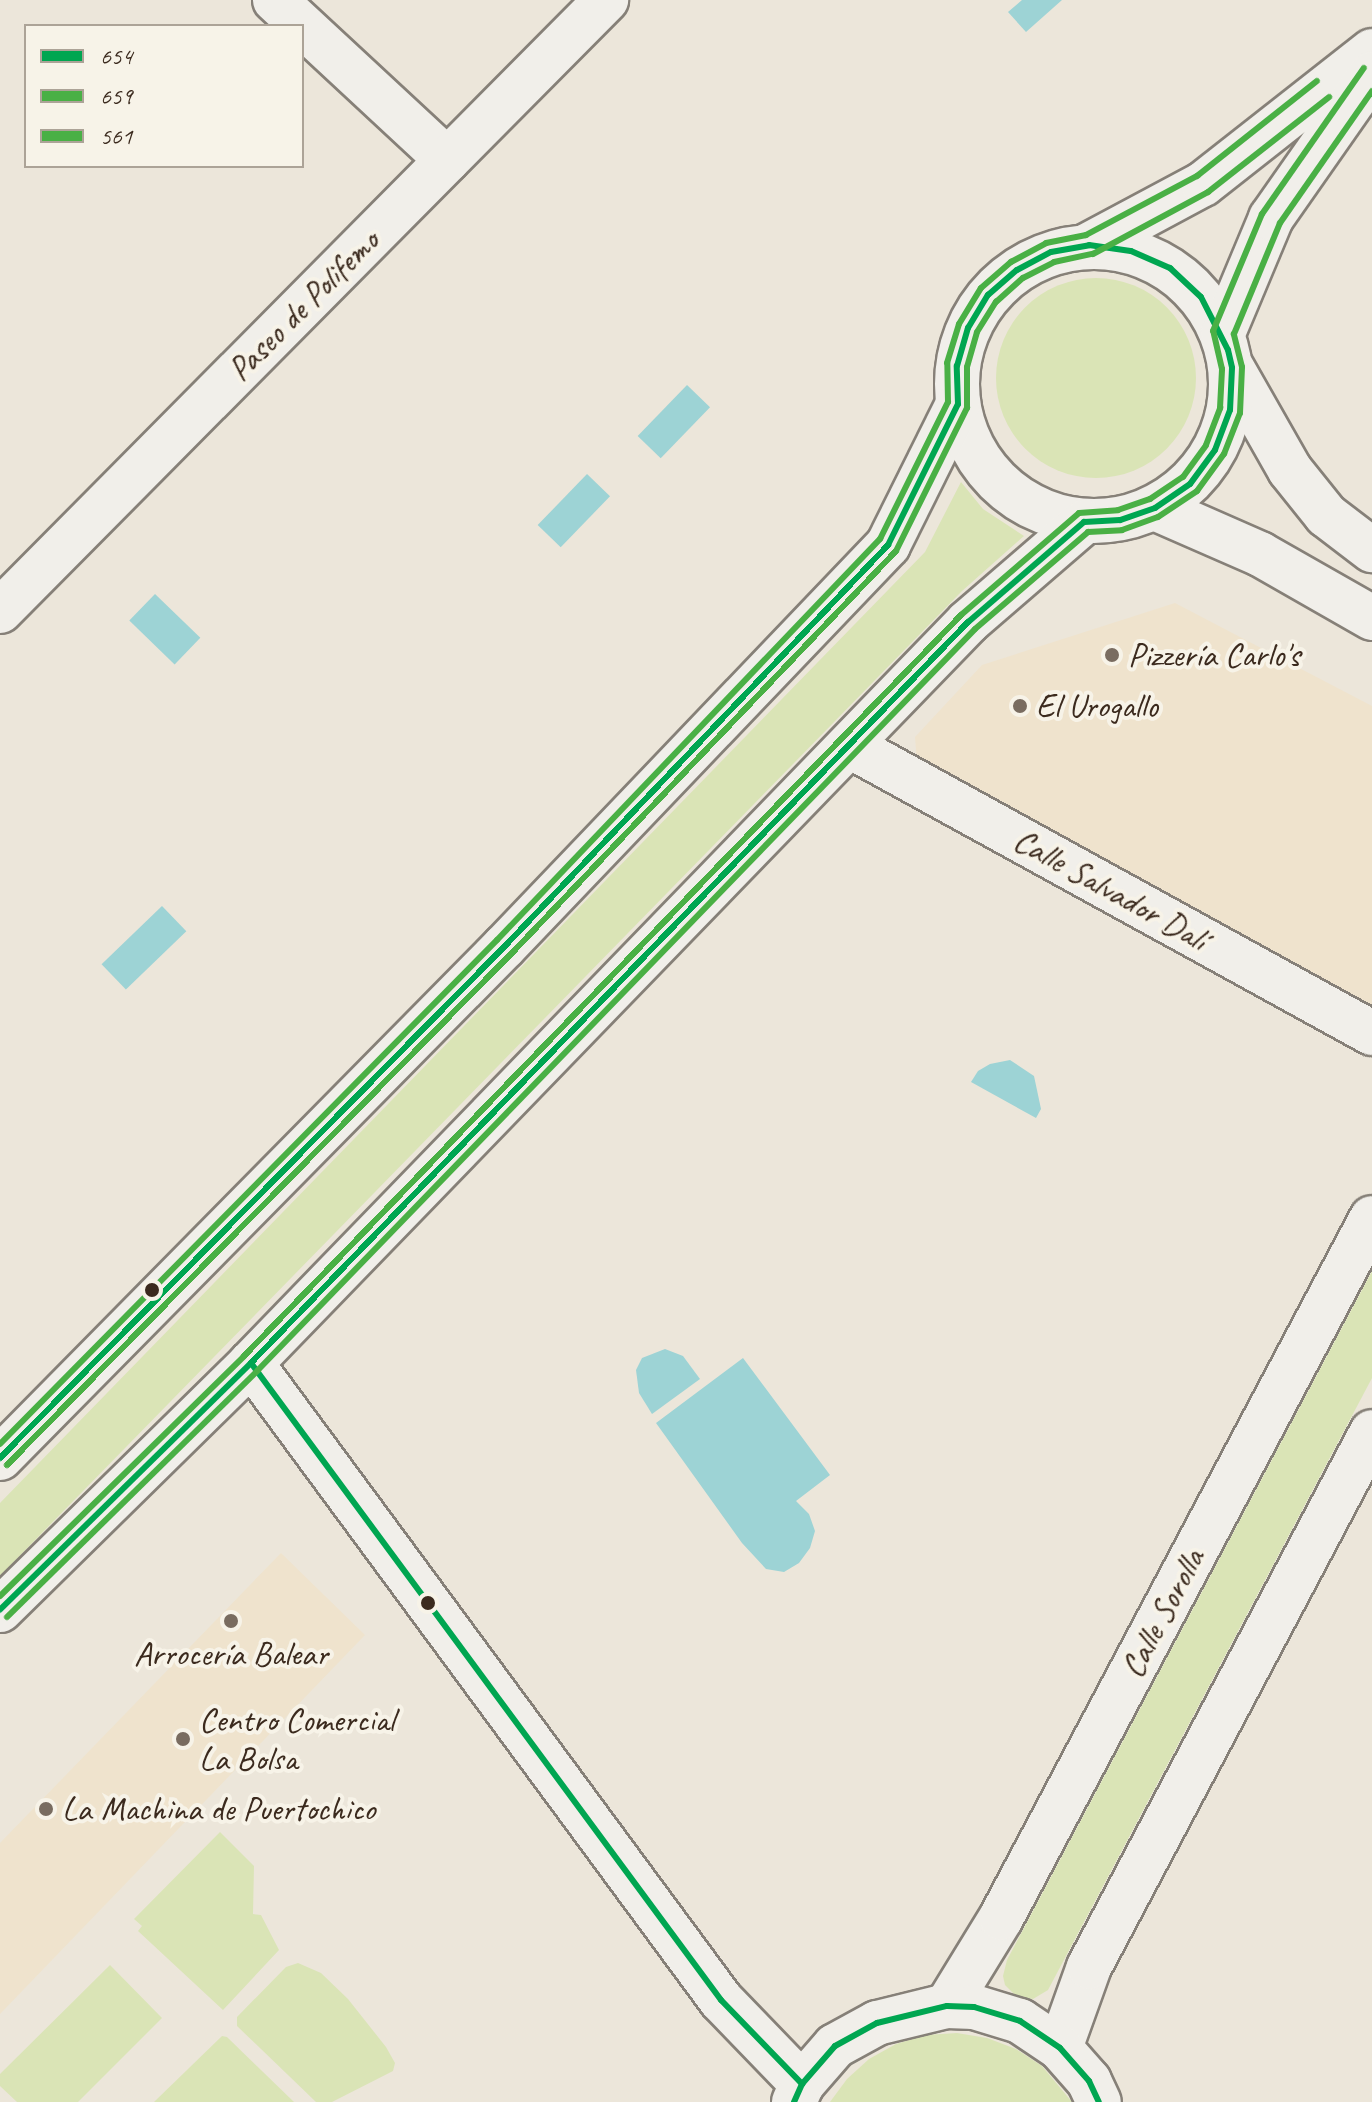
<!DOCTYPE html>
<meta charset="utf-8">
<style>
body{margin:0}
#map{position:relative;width:1372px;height:2102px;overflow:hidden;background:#ece6da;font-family:Caveat,sans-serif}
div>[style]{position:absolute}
.built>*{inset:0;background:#efe3cd}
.green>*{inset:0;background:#dae4b6}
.round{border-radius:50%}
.water>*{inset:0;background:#9dd3d5;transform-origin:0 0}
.roads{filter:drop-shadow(2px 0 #868078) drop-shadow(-2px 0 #868078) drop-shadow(0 2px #868078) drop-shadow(0 -2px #868078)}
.minor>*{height:44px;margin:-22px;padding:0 22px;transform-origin:22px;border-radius:22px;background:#f1efea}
.tertiary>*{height:44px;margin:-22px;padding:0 22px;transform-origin:22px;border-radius:22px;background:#f1efea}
.tertiary>.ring{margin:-22px;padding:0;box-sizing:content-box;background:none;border:44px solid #f1efea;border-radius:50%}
.bus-1>*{height:6px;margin:-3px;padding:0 3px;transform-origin:3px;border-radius:3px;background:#00a651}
.bus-2>*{height:6px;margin:-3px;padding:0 3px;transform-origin:3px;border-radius:3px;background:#49b045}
.bus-3>*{height:6px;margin:-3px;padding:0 3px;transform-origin:3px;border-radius:3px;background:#49b045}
.dots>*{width:22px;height:22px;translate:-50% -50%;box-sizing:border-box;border:4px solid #f7f3e8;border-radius:50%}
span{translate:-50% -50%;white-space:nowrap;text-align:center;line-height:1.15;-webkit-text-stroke:8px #f7f3e8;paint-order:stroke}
.street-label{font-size:34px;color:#3b2a1e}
.poi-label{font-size:34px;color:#3b2a1e}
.left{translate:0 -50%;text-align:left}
.legend{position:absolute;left:24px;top:24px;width:280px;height:144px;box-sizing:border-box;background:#f7f3e8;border:2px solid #aca397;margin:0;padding:10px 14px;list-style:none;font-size:24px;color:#3b2a1e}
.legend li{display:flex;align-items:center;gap:16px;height:40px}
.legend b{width:40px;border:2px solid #aca397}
</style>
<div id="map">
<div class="built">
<div style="clip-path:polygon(1175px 603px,1372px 706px,1372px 1012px,917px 763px,915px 737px,982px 665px)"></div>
<div style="clip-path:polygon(281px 1553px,365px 1635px,0 2014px,0 1843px)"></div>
</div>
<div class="green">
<div class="round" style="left:996px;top:278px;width:200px;height:200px"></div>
<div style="clip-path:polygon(961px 482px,983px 509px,1024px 536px,962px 591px,0 1576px,0 1503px,925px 552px)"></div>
<div style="clip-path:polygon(1372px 1271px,1372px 1378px,1048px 1990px,1033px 1999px,1016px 1996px,1005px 1985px,1003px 1976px,1007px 1960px)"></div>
<div style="clip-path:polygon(220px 1832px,254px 1866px,253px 1914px,261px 1915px,279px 1950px,223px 2010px,138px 1931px,142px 1926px,134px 1919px)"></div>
<div style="clip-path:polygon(298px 1963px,321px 1973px,348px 1999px,386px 2047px,395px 2063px,393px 2071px,332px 2102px,316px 2102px,237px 2026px,237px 2017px,286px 1967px)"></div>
<div style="clip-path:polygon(110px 1965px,162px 2018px,78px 2102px,17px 2102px,0 2086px,0 2074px)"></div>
<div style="clip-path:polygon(957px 2033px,987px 2038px,1016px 2049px,1042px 2066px,1072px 2102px,830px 2102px,847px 2079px,869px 2059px,896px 2044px,926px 2035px)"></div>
<div style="clip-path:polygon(222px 2036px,227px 2037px,294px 2102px,154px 2102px)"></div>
</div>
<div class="water">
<div style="clip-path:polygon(1022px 0,1062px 0,1026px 32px,1008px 12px)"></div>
<div style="left:687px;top:385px;width:32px;height:71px;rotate:44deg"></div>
<div style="left:587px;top:474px;width:32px;height:71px;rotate:44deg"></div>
<div style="left:155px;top:594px;width:63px;height:37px;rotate:44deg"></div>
<div style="left:162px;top:906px;width:35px;height:84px;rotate:46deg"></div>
<div style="clip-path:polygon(1010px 1060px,1034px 1076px,1041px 1109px,1036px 1118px,971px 1082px,978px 1071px,990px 1064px)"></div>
<div style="clip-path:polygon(665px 1349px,683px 1356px,700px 1379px,652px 1414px,639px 1393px,636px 1370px,642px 1358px)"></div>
<div style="clip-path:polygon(743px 1358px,830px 1475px,796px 1501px,809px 1514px,815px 1531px,810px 1548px,799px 1563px,784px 1572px,766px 1569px,742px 1543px,656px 1423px)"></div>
</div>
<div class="roads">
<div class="minor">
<div style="left:275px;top:0;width:235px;rotate:42.9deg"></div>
<div style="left:1232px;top:368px;width:117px;rotate:60.4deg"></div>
<div style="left:1290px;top:470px;width:58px;rotate:51.3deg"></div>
<div style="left:1326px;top:515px;width:58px;rotate:37.3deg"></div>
<div style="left:1155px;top:508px;width:115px;rotate:23.7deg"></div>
<div style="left:1260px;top:554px;width:129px;rotate:29.7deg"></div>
<div style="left:0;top:611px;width:861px;rotate:-45.24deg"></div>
<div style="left:850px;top:746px;width:596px;rotate:28.8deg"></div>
<div style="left:251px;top:1363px;width:792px;rotate:53.58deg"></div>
<div style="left:721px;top:2000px;width:117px;rotate:46deg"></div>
<div style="left:947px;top:2006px;width:103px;rotate:-58.5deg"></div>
<div style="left:1001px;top:1918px;width:792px;rotate:-62.08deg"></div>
<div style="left:1060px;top:2048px;width:86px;rotate:-70.3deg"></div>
<div style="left:1089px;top:1967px;width:605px;rotate:-62.12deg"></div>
<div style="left:794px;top:2102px;width:20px;rotate:-66deg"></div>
<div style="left:802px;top:2084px;width:50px;rotate:-49deg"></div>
<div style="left:835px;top:2046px;width:48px;rotate:-28.7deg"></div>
<div style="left:877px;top:2023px;width:72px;rotate:-13.7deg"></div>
<div style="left:947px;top:2006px;width:27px;rotate:2deg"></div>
<div style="left:974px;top:2007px;width:48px;rotate:16.9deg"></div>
<div style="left:1020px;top:2021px;width:48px;rotate:34deg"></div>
<div style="left:1060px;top:2048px;width:44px;rotate:48.7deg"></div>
<div style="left:1089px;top:2081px;width:23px;rotate:65deg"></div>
</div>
<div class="tertiary">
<div style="left:1089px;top:245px;width:129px;rotate:-28.2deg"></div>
<div style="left:1203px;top:184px;width:215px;rotate:-38.2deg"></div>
<div class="ring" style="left:957px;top:247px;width:230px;height:230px"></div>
<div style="left:1223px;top:333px;width:125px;rotate:-67.3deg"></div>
<div style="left:1271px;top:218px;width:176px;rotate:-55deg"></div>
<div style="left:0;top:1458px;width:718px;rotate:-45.4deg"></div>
<div style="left:504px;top:947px;width:556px;rotate:-46.31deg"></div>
<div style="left:888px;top:545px;width:157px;rotate:-63.6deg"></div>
<div style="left:0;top:1610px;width:352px;rotate:-44.5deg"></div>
<div style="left:251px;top:1363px;width:1031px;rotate:-45.94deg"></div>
<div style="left:968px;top:622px;width:153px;rotate:-40.8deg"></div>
</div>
</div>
<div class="bus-1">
<div style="left:251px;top:1363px;width:792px;rotate:53.58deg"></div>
<div style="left:721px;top:2000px;width:117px;rotate:46deg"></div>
<div style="left:0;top:1458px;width:718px;rotate:-45.4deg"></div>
<div style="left:504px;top:947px;width:556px;rotate:-46.31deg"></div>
<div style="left:888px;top:545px;width:157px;rotate:-63.6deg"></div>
<div style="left:958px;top:404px;width:38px;rotate:-92deg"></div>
<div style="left:957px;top:366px;width:40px;rotate:-74deg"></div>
<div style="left:968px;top:328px;width:39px;rotate:-59deg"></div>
<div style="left:988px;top:295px;width:38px;rotate:-41deg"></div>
<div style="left:1017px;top:270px;width:38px;rotate:-28deg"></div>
<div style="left:1051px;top:252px;width:39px;rotate:-10deg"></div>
<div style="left:1089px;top:245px;width:42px;rotate:8.1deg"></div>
<div style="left:1131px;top:251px;width:43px;rotate:23.6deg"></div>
<div style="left:1170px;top:268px;width:42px;rotate:43.1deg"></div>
<div style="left:1201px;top:297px;width:59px;rotate:63deg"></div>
<div style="left:1228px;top:350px;width:18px;rotate:77deg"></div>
<div style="left:1232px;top:368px;width:42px;rotate:92.7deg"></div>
<div style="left:1230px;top:410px;width:43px;rotate:110.6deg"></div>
<div style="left:1215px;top:450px;width:42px;rotate:126.3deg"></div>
<div style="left:1190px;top:484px;width:42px;rotate:145.6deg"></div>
<div style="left:1155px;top:508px;width:37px;rotate:161deg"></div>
<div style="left:1120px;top:520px;width:36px;rotate:177deg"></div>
<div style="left:1084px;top:522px;width:153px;rotate:139.2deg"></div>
<div style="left:968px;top:622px;width:1031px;rotate:134.06deg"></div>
<div style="left:251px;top:1363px;width:352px;rotate:135.5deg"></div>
<div style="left:794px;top:2102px;width:20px;rotate:-66deg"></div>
<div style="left:802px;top:2084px;width:50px;rotate:-49deg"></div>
<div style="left:835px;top:2046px;width:48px;rotate:-28.7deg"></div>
<div style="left:877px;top:2023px;width:72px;rotate:-13.7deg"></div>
<div style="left:947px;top:2006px;width:27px;rotate:2deg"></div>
<div style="left:974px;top:2007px;width:48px;rotate:16.9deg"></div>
<div style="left:1020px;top:2021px;width:48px;rotate:34deg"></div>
<div style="left:1060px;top:2048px;width:44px;rotate:48.7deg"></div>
<div style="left:1089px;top:2081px;width:23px;rotate:65deg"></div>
</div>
<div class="bus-2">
<div style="left:7px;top:1465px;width:718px;rotate:-45.4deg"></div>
<div style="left:511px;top:954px;width:557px;rotate:-46.31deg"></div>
<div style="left:896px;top:551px;width:160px;rotate:-63.6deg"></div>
<div style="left:967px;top:408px;width:41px;rotate:-90deg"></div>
<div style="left:967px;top:367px;width:36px;rotate:-74deg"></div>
<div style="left:977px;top:332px;width:36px;rotate:-58deg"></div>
<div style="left:996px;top:302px;width:36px;rotate:-42deg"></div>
<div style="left:1023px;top:278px;width:35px;rotate:-27deg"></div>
<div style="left:1054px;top:262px;width:40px;rotate:-12deg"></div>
<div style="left:1093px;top:254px;width:131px;rotate:-28.3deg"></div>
<div style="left:1208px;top:192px;width:154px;rotate:-38.1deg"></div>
<div style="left:7px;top:1617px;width:352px;rotate:-44.5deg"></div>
<div style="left:258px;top:1370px;width:1031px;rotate:-45.94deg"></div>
<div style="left:975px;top:629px;width:149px;rotate:-40.6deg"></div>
<div style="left:1088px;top:532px;width:34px;rotate:-3deg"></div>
<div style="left:1122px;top:530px;width:38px;rotate:-20deg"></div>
<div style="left:1158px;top:517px;width:47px;rotate:-33.7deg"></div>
<div style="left:1197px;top:491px;width:46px;rotate:-53.9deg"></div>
<div style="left:1224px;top:454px;width:44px;rotate:-68.7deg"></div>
<div style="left:1240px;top:413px;width:46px;rotate:-87.5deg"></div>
<div style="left:1242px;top:367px;width:34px;rotate:-104deg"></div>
<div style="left:1234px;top:334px;width:120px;rotate:-67.5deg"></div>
<div style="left:1280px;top:223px;width:161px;rotate:-55.1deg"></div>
</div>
<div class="bus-3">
<div style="left:0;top:1444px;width:708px;rotate:-45.4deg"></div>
<div style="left:497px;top:940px;width:555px;rotate:-46.32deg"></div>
<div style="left:880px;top:539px;width:153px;rotate:-63.6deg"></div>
<div style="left:948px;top:402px;width:39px;rotate:-91deg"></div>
<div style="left:947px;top:363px;width:41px;rotate:-72.9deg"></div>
<div style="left:959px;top:324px;width:42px;rotate:-58.6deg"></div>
<div style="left:981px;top:288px;width:40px;rotate:-41deg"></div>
<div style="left:1011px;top:262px;width:40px;rotate:-28deg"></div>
<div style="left:1046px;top:243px;width:41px;rotate:-11.3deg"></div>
<div style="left:1086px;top:235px;width:126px;rotate:-28deg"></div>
<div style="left:1197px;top:176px;width:153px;rotate:-38.4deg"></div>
<div style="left:0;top:1596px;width:342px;rotate:-44.5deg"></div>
<div style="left:244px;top:1356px;width:1031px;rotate:-45.94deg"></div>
<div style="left:961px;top:615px;width:156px;rotate:-40.8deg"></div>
<div style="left:1079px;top:513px;width:39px;rotate:-4deg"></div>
<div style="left:1118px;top:510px;width:34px;rotate:-19deg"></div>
<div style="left:1150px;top:499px;width:40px;rotate:-34deg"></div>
<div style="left:1183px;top:477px;width:39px;rotate:-54deg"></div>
<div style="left:1206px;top:445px;width:40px;rotate:-69deg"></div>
<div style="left:1220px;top:408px;width:39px;rotate:-87deg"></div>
<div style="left:1222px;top:369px;width:39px;rotate:-103deg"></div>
<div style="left:1213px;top:331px;width:127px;rotate:-67.3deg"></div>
<div style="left:1262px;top:214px;width:178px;rotate:-55.1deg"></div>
</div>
<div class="dots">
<div style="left:1112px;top:655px;background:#796c60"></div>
<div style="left:1020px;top:706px;background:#796c60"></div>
<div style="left:152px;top:1290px;background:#3b2a1e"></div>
<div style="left:428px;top:1603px;background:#3b2a1e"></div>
<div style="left:231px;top:1621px;background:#796c60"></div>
<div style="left:183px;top:1739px;background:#796c60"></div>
<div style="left:46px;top:1809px;background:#796c60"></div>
</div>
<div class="street-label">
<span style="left:303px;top:305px;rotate:-45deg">Paseo de Polifemo</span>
<span style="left:1111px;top:889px;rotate:29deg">Calle Salvador Dalí</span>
<span style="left:1162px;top:1613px;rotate:-62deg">Calle Sorolla</span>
</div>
<div class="poi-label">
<span class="left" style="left:1128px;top:655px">Pizzería Carlo's</span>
<span class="left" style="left:1036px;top:706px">El Urogallo</span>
<span style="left:231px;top:1654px">Arrocería Balear</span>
<span class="left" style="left:199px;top:1739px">Centro Comercial<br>La Bolsa</span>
<span class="left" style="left:62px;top:1809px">La Machina de Puertochico</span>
</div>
<ul class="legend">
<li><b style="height:10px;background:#00a651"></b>654</li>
<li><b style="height:10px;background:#49b045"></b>659</li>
<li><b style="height:10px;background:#49b045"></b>561</li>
</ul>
</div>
